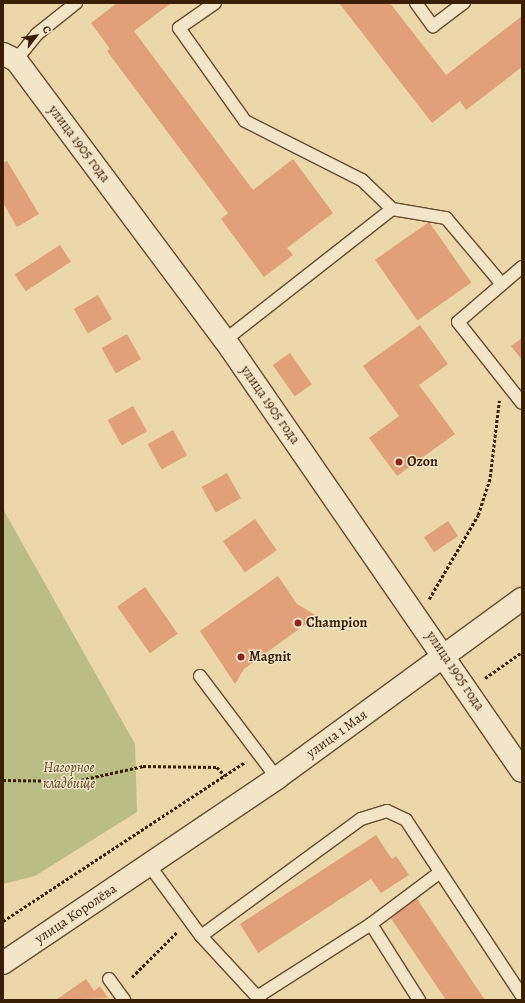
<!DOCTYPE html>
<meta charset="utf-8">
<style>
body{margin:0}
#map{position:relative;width:525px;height:1003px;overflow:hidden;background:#ebd7aa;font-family:Alegreya,serif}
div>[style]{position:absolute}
.green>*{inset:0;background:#bbbd86}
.building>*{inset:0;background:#e1a07a;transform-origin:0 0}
.path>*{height:2.5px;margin-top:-1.25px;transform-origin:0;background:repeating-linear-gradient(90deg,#3a1f04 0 3px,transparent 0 5px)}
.roads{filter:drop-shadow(1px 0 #664d2e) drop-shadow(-1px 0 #664d2e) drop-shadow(0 1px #664d2e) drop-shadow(0 -1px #664d2e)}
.lane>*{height:12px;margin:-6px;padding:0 6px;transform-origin:6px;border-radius:6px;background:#f2e5c8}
.street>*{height:22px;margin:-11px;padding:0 11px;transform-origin:11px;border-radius:11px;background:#f2e5c8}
.secondary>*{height:22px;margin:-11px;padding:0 11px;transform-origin:11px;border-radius:11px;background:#f2e5c8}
.dots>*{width:11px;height:11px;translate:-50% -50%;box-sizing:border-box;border:2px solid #f2e5c8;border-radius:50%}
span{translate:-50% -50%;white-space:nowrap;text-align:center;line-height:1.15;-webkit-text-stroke:3px #f2e5c8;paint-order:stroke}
.street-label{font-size:14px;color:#3a1f04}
.poi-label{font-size:14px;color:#3a1f04;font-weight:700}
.left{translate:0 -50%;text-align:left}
.park-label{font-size:14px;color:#5a4624;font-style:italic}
.frame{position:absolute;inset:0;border:4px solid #3a1f04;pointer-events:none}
.north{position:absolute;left:16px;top:16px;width:40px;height:40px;-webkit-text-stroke:3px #f2e5c8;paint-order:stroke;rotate:59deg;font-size:11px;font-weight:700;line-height:16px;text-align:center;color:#3a1f04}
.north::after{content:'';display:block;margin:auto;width:14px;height:18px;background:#3a1f04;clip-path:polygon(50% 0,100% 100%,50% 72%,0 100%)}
</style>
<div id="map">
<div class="green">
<div style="clip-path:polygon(3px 509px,135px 744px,137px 812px,35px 876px,3px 884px)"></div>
</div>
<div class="building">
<div style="clip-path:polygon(117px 3px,171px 3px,134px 31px,253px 190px,293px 159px,333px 213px,287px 248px,293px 255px,264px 277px,221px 219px,228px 213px,107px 51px,110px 49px,91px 23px)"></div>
<div style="clip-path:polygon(339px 3px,390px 3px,446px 75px,522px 16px,522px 67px,466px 110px,460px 101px,432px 123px)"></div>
<div style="clip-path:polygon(7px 161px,39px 214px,17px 227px,3px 203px,3px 163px)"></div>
<div style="left:429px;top:222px;width:74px;height:66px;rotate:55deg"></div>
<div style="left:60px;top:245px;width:20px;height:54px;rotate:57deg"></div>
<div style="left:98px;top:295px;width:28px;height:28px;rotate:60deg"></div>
<div style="clip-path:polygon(420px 325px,448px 364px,419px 385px,455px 434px,397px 476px,369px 438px,399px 416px,363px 366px)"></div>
<div style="left:127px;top:334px;width:29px;height:29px;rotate:61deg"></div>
<div style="clip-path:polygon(522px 338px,522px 360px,511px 346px)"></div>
<div style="left:290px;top:353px;width:38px;height:21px;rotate:55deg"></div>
<div style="left:133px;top:406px;width:29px;height:29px;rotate:61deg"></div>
<div style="left:173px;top:430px;width:29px;height:29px;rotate:61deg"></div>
<div style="left:227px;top:473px;width:29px;height:29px;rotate:61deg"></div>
<div style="left:255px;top:519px;width:38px;height:39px;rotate:55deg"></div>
<div style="left:448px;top:521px;width:18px;height:29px;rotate:56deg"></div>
<div style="clip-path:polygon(278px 576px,297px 604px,317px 616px,244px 669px,235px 684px,200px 631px)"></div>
<div style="left:145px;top:587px;width:57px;height:34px;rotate:55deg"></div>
<div style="clip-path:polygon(376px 835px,392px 859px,396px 856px,409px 875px,381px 893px,371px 879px,258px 953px,240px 924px)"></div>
<div style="clip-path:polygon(415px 896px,485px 1000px,446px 1000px,388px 914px)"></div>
<div style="clip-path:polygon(86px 979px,94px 991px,100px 986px,108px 998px,56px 1000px)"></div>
</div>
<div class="path">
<div style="left:429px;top:599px;width:97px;rotate:-59.7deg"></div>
<div style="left:478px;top:515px;width:40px;rotate:-72deg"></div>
<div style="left:490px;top:477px;width:77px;rotate:-83.2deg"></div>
<div style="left:485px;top:678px;width:45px;rotate:-35.1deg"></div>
<div style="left:3px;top:780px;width:73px;rotate:0.8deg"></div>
<div style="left:76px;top:781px;width:69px;rotate:-12.6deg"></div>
<div style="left:143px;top:766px;width:74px;rotate:0.8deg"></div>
<div style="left:217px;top:767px;width:12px;rotate:48deg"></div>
<div style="left:3px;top:921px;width:290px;rotate:-33.3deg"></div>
<div style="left:132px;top:977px;width:64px;rotate:-45deg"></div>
</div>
<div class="roads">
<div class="lane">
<div style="left:215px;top:3px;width:44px;rotate:145.2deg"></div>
<div style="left:179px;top:28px;width:114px;rotate:54.6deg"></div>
<div style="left:245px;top:121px;width:131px;rotate:26.8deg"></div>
<div style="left:362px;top:180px;width:42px;rotate:44deg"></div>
<div style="left:392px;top:209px;width:55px;rotate:9.5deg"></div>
<div style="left:446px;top:218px;width:85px;rotate:49.8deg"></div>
<div style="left:416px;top:3px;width:29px;rotate:54deg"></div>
<div style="left:433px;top:26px;width:39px;rotate:-37deg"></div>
<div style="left:16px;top:60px;width:33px;rotate:-51deg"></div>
<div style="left:37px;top:34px;width:50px;rotate:-38.5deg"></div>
<div style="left:522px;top:267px;width:84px;rotate:139.3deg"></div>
<div style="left:458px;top:322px;width:103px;rotate:51.7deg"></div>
<div style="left:225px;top:340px;width:212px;rotate:-38.1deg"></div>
<div style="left:200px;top:676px;width:128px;rotate:53deg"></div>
<div style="left:149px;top:865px;width:88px;rotate:53.8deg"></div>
<div style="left:201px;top:936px;width:87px;rotate:47.3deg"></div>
<div style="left:371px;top:924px;width:90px;rotate:57.7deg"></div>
<div style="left:201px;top:936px;width:198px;rotate:-36.2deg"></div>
<div style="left:361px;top:819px;width:27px;rotate:-17deg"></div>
<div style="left:387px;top:811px;width:21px;rotate:25deg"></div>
<div style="left:406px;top:820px;width:211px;rotate:56.6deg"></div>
<div style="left:109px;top:979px;width:26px;rotate:54deg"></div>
<div style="left:257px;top:997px;width:135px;rotate:-32.6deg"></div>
<div style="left:371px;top:924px;width:85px;rotate:-36.9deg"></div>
</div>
<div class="street">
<div style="left:3px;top:54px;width:14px;rotate:25deg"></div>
<div style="left:16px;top:60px;width:349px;rotate:53.3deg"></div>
<div style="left:225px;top:340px;width:523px;rotate:55.43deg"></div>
</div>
<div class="secondary">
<div style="left:3px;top:963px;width:331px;rotate:-34deg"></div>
<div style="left:277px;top:778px;width:303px;rotate:-36.2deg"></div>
</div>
</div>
<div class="dots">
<div style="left:399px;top:462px;background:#8f2418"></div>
<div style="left:298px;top:623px;background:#8f2418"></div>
<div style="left:241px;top:657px;background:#8f2418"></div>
</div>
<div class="street-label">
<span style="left:79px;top:144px;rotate:53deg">улица 1905 года</span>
<span style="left:270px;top:405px;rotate:55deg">улица 1905 года</span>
<span style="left:455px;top:671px;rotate:56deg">улица 1905 года</span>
<span style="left:337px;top:734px;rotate:-36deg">улица 1 Мая</span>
<span style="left:76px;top:914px;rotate:-34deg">улица Королёва</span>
</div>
<div class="poi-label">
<span class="left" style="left:407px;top:462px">Ozon</span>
<span class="left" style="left:306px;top:623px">Champion</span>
<span class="left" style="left:249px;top:657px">Magnit</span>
</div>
<div class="park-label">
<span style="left:69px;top:776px">Нагорное<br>кладбище</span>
</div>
<div class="frame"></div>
<div class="north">С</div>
</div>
